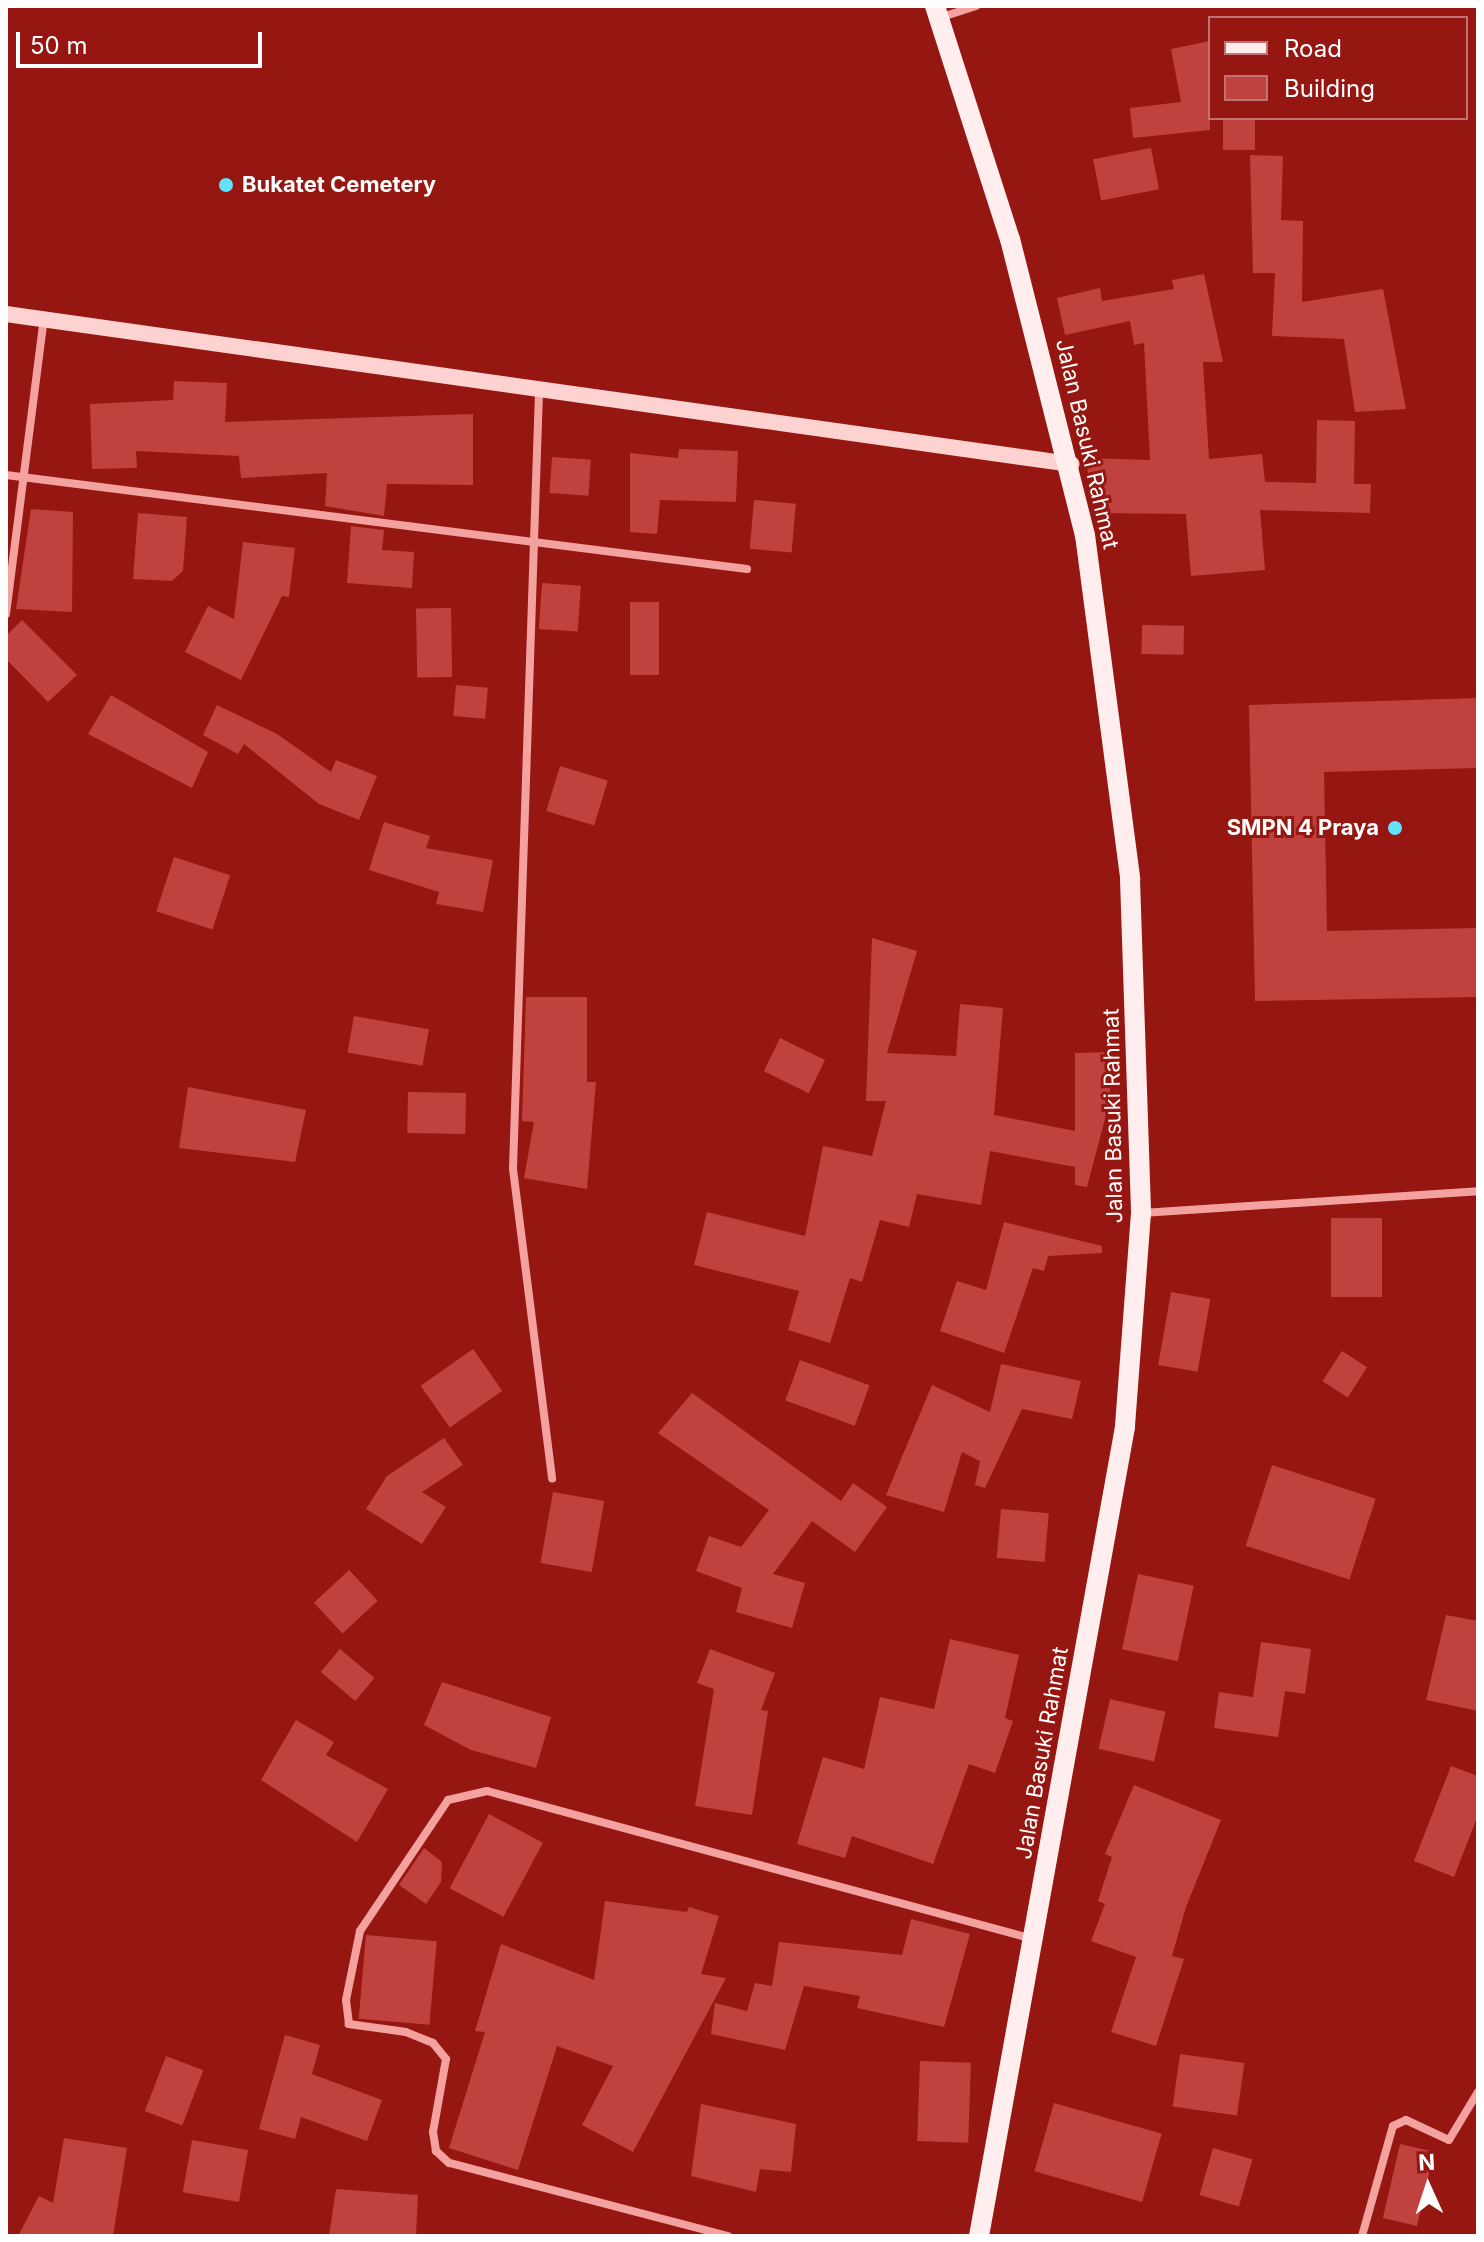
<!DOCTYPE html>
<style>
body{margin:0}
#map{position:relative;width:1484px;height:2242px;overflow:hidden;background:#961611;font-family:Inter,sans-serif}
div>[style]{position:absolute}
.building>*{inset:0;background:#bf423e;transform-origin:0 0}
.street>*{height:8px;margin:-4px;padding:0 4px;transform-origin:4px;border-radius:4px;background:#f4a2a0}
.secondary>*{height:16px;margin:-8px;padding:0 8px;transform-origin:8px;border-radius:8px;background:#fdd2d0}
.primary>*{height:20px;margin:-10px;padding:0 10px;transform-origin:10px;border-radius:10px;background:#ffeeed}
.dots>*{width:22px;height:22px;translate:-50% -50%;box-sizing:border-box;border:4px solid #961611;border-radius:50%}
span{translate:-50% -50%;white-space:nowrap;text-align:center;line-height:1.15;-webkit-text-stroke:6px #961611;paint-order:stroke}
.poi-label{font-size:22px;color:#fff;font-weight:700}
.left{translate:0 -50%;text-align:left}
.right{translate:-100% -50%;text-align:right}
.street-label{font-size:22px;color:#fff}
.frame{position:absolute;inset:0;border:8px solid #fff;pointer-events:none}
.legend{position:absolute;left:1208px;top:16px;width:260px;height:104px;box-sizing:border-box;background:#961611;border:2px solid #c07370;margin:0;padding:10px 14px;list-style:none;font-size:24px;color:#fff}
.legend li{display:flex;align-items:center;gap:16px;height:40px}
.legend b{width:40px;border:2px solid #c07370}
.north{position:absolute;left:1388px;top:2146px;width:80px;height:80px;-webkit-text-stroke:6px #961611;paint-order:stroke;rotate:357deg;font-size:22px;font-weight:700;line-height:32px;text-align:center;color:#fff}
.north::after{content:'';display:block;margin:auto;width:28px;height:36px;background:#fff;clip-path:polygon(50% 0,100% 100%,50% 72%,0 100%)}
.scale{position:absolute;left:16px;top:32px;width:246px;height:36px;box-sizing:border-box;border:4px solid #fff;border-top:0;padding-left:10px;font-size:24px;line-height:28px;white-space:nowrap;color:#fff;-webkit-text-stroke:6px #961611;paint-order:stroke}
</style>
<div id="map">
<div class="building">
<div style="clip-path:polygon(1210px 41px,1210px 130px,1133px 138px,1130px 108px,1181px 102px,1171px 49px)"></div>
<div style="left:1223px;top:118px;width:32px;height:32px"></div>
<div style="left:1151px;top:148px;width:42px;height:59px;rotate:79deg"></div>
<div style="clip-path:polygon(1250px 155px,1283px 156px,1281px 220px,1303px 221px,1302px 302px,1383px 289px,1406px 409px,1355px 412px,1344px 339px,1272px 336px,1275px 273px,1253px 273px)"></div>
<div style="clip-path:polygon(1204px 274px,1223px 362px,1203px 362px,1209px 459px,1262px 454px,1265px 482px,1316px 483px,1317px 420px,1355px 421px,1354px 484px,1371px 484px,1370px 513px,1260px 510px,1265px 570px,1191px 576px,1186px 514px,1093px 513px,1086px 458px,1150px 460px,1144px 343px,1134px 345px,1130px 321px,1065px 335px,1057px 298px,1100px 288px,1102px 301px,1174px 289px,1172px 280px)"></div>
<div style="clip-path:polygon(174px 381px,227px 383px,225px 422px,473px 414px,473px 485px,387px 484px,384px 516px,325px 506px,327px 473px,241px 478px,239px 456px,136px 451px,137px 468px,92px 469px,90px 404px,173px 400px)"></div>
<div style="clip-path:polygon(679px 449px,738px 451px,736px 502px,660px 500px,657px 534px,630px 532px,630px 453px,678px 458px)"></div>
<div style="left:552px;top:457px;width:39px;height:36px;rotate:4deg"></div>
<div style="left:754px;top:500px;width:42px;height:49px;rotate:5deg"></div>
<div style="clip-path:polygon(31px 509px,73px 512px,72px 612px,16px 609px)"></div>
<div style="clip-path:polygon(138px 513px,187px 517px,183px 571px,172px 581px,133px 579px)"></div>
<div style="clip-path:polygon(351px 526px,384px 530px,382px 550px,414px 552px,412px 588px,347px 583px)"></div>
<div style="clip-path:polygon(243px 542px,295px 548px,289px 597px,282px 596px,241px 680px,185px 652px,208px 606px,234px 619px)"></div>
<div style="left:542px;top:583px;width:39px;height:46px;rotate:4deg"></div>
<div style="left:630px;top:602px;width:29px;height:73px"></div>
<div style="left:451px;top:608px;width:69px;height:35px;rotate:89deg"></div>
<div style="clip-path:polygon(22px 620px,77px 675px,48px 702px,6px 659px,6px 636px)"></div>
<div style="left:1142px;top:625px;width:42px;height:29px;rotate:1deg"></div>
<div style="left:456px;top:685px;width:32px;height:31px;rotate:5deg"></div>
<div style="clip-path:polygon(111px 695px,208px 752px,192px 788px,88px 734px)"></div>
<div style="clip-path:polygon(1478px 698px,1478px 768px,1324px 772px,1327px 931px,1478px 928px,1478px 997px,1255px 1001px,1249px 705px)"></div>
<div style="clip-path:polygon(217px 705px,277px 734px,331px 772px,336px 760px,377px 776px,359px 820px,319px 804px,244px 744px,238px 754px,203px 735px)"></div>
<div style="left:560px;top:766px;width:50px;height:47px;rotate:17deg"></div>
<div style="clip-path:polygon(384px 822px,430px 836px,426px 848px,493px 860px,483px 912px,436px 904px,439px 892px,369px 870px)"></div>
<div style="left:174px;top:857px;width:59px;height:57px;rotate:18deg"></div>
<div style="clip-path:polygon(872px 938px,917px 951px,887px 1053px,956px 1056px,960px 1004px,1003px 1008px,994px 1115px,1075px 1131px,1075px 1053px,1110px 1052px,1110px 1100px,1087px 1187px,1075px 1185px,1075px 1167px,990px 1151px,981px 1205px,917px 1194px,909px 1227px,880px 1220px,862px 1282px,850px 1278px,830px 1343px,788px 1330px,799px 1291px,694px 1265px,707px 1212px,805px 1236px,823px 1146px,872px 1156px,886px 1101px,866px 1101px)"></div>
<div style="clip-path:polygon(526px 997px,587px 997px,587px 1082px,596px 1082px,587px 1189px,524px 1178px,534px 1122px,522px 1121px)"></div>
<div style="left:354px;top:1016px;width:76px;height:37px;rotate:10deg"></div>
<div style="left:780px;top:1038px;width:50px;height:37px;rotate:26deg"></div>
<div style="clip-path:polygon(188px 1087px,306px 1110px,295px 1162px,179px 1148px)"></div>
<div style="left:408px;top:1092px;width:58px;height:41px;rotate:1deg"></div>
<div style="left:1382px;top:1218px;width:79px;height:51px;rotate:90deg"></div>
<div style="clip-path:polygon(1004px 1222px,1102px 1246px,1102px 1253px,1048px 1256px,1044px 1271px,1033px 1268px,1004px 1353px,940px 1331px,957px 1281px,986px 1290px)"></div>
<div style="left:1171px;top:1292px;width:40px;height:74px;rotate:10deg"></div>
<div style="left:473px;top:1349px;width:51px;height:64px;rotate:55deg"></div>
<div style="left:1342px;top:1351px;width:30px;height:36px;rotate:33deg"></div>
<div style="left:800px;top:1360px;width:74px;height:43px;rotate:20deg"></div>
<div style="clip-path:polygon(1001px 1364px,1081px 1381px,1072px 1419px,1022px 1409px,985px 1488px,975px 1485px,980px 1461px,962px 1452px,944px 1512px,886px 1495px,932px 1385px,990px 1412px)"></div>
<div style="clip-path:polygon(692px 1393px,841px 1501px,853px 1483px,887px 1507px,855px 1552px,812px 1521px,773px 1574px,805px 1583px,792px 1628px,736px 1612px,742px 1588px,696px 1571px,709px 1536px,741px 1547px,769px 1510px,658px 1433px)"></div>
<div style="clip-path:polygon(444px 1438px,463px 1465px,422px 1492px,446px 1507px,422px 1544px,366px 1509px,387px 1476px)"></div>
<div style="left:1272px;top:1465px;width:109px;height:85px;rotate:18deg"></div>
<div style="left:553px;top:1492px;width:52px;height:72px;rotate:10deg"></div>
<div style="left:1001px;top:1509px;width:48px;height:49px;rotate:5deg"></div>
<div style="left:349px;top:1570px;width:42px;height:48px;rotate:47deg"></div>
<div style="left:1138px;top:1574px;width:57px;height:77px;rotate:12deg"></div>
<div style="clip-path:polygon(1446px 1615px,1478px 1621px,1478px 1711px,1426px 1700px)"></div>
<div style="clip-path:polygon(950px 1639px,1019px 1655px,1005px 1718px,1013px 1721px,995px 1773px,969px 1764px,933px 1864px,852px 1836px,845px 1858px,797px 1844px,823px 1757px,864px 1769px,880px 1697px,934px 1709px)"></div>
<div style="clip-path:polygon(1261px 1642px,1311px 1649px,1305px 1694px,1285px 1691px,1278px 1737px,1214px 1728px,1219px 1692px,1253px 1697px)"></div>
<div style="left:340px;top:1649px;width:45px;height:30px;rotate:40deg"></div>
<div style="clip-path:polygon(710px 1649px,775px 1673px,761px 1710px,768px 1711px,752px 1815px,695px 1806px,714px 1689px,697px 1683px)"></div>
<div style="clip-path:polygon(442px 1682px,551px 1717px,536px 1768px,471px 1750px,424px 1725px)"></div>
<div style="left:1110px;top:1699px;width:57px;height:51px;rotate:13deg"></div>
<div style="clip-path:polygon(296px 1720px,334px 1742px,326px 1755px,388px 1789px,357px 1842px,261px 1780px)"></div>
<div style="clip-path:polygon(1451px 1766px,1478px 1776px,1478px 1815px,1454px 1877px,1414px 1861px)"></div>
<div style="clip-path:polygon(1134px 1785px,1221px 1820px,1186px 1907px,1172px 1956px,1184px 1959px,1156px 2046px,1111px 2032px,1136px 1957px,1091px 1941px,1105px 1904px,1098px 1901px,1112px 1857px,1105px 1854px)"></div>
<div style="left:489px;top:1814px;width:61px;height:84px;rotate:28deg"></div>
<div style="clip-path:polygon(424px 1848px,442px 1862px,441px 1882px,426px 1904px,399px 1885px)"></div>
<div style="clip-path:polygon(605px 1901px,687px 1912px,689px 1907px,719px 1916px,701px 1974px,726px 1978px,633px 2152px,582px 2125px,613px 2066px,557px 2046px,518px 2170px,449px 2148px,485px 2032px,475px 2031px,501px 1944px,594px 1980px)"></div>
<div style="clip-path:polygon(911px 1919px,970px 1934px,944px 2027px,857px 2008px,860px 1996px,804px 1986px,785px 2050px,711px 2034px,715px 2003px,747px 2011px,755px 1983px,772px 1986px,779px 1942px,902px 1955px)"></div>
<div style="left:366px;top:1935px;width:71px;height:84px;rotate:5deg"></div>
<div style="clip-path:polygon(285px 2035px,320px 2045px,312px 2074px,382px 2100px,367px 2141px,301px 2117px,295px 2139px,259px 2129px)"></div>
<div style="left:1180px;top:2054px;width:65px;height:53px;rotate:8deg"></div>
<div style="left:166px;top:2056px;width:40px;height:59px;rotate:21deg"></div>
<div style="left:920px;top:2061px;width:51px;height:80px;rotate:2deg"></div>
<div style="left:1054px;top:2103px;width:112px;height:71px;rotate:16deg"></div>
<div style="clip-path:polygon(701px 2104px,796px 2124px,791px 2172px,760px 2169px,756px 2192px,691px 2176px)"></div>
<div style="clip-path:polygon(64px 2138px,127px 2148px,113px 2236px,18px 2236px,39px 2196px,53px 2203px)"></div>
<div style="left:192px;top:2140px;width:57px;height:53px;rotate:10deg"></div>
<div style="left:1400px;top:2144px;width:35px;height:76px;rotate:13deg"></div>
<div style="left:1213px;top:2148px;width:41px;height:49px;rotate:16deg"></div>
<div style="clip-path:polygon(336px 2189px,418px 2195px,416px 2236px,329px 2236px)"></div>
</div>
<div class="street">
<div style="left:939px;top:18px;width:39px;rotate:-18deg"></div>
<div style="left:539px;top:392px;width:777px;rotate:91.92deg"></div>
<div style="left:513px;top:1169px;width:312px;rotate:82.8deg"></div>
<div style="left:6px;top:475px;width:747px;rotate:7.23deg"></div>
<div style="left:6px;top:614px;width:298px;rotate:-82.7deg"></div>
<div style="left:1142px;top:1213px;width:337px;rotate:-3.7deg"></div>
<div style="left:728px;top:2236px;width:288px;rotate:-165.3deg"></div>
<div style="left:449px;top:2163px;width:18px;rotate:-137deg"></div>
<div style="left:436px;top:2151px;width:19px;rotate:-99deg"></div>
<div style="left:433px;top:2132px;width:74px;rotate:-79.9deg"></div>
<div style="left:446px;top:2059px;width:21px;rotate:-129deg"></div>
<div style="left:433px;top:2043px;width:29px;rotate:-158deg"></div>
<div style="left:406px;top:2032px;width:58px;rotate:-172deg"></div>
<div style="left:349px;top:2024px;width:24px;rotate:-97deg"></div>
<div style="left:346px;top:2000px;width:70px;rotate:-78.5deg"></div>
<div style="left:360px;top:1931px;width:158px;rotate:-56.1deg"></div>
<div style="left:448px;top:1800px;width:40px;rotate:-13deg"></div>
<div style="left:487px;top:1791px;width:566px;rotate:15.17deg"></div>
<div style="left:1362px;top:2236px;width:114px;rotate:-74.3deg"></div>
<div style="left:1393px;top:2126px;width:14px;rotate:-25deg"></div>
<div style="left:1406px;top:2120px;width:47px;rotate:24.9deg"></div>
<div style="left:1449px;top:2140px;width:56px;rotate:-58.9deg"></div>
</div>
<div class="secondary">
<div style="left:6px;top:314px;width:1076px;rotate:8.02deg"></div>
</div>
<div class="primary">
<div style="left:935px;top:6px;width:245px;rotate:72.2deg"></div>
<div style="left:1010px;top:239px;width:305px;rotate:75.8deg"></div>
<div style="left:1085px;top:535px;width:347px;rotate:82.5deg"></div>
<div style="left:1130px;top:879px;width:334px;rotate:88.1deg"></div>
<div style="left:1141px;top:1213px;width:215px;rotate:94.3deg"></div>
<div style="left:1125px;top:1427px;width:822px;rotate:100.23deg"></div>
</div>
<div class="dots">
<div style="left:226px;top:185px;background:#63e1ff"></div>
<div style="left:1395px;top:828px;background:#63e1ff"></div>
</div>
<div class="poi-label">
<span class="left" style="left:242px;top:185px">Bukatet Cemetery</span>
<span class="right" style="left:1379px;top:828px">SMPN 4 Praya</span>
</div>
<div class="street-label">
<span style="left:1087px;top:444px;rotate:77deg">Jalan Basuki Rahmat</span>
<span style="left:1113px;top:1116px;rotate:-91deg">Jalan Basuki Rahmat</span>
<span style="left:1042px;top:1753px;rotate:-80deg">Jalan Basuki Rahmat</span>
</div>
<div class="frame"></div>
<ul class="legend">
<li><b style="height:10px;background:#ffeeed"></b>Road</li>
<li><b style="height:22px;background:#bf423e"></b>Building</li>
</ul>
<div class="north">N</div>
<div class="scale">50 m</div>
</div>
